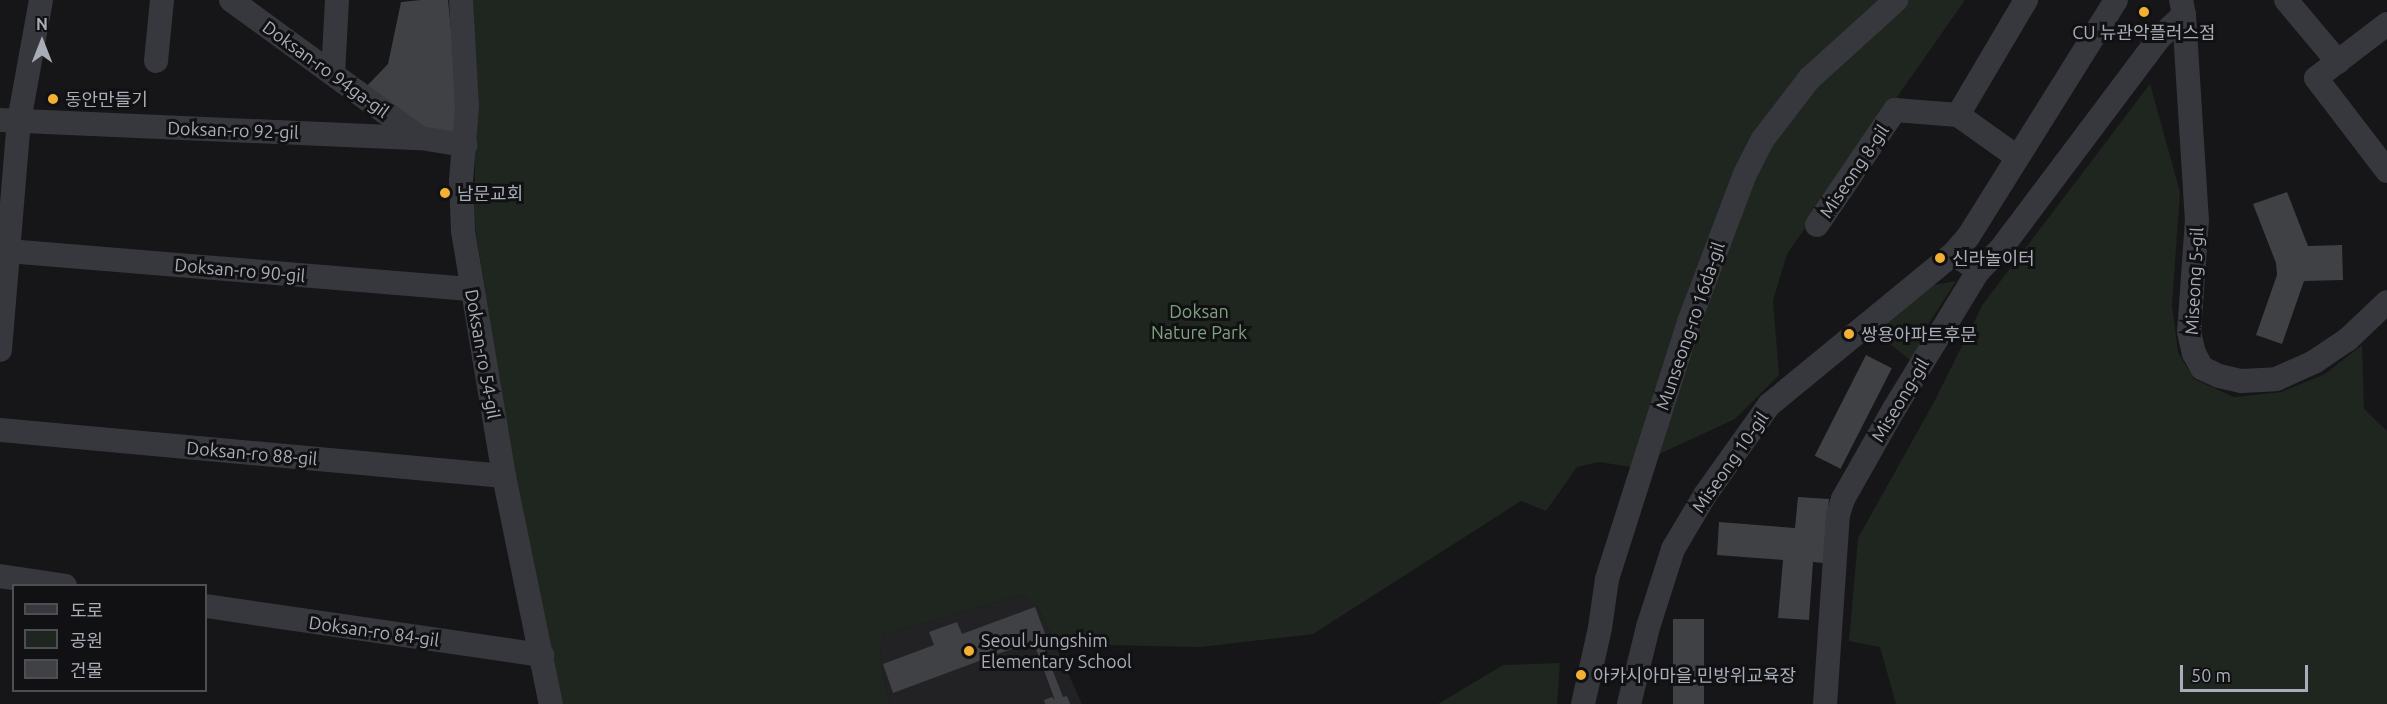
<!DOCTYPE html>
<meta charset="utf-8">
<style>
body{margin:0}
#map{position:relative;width:2387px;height:704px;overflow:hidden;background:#161618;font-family:Ubuntu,"Noto Sans KR",sans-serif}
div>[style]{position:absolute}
.built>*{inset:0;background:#222225}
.green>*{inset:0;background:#1e261f}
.building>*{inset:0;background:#404145;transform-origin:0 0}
.minor>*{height:24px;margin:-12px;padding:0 12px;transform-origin:12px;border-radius:12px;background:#37383d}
.dots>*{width:16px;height:16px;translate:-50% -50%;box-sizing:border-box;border:3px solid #111113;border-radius:50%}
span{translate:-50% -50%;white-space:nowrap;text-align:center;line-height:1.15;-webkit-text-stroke:6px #111113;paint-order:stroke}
.poi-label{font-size:18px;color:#a8adb8}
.left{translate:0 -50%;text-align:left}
.street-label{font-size:18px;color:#a8adb8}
.park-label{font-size:18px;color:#7fa381}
.legend{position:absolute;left:12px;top:584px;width:195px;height:108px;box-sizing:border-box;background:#111113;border:2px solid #4d4f55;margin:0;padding:8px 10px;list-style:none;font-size:18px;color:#a8adb8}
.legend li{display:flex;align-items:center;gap:12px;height:30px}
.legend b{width:30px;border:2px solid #4d4f55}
.north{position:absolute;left:12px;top:12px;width:60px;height:60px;-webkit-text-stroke:4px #111113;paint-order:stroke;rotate:0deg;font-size:16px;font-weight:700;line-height:24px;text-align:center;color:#a8adb8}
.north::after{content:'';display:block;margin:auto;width:21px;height:27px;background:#a8adb8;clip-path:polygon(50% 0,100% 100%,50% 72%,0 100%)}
.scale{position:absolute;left:2180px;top:665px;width:128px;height:27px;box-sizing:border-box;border:3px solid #a8adb8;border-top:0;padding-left:8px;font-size:18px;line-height:21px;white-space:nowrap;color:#a8adb8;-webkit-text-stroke:4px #111113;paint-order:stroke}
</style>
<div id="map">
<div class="built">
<div style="clip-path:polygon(1021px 595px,1037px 605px,1082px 704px,889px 704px,880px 657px,883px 635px)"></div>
</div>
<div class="green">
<div style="clip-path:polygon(468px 0,1965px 0,1787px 254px,1773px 300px,1779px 375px,1735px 419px,1631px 467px,1599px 462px,1577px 467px,1546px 511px,1521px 501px,1313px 634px,1200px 647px,1055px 644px,1037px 605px,1021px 595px,883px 635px,880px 657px,889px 704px,562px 704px,525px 543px,474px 220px,476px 93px)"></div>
<div style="clip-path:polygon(2150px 84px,2180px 192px,2172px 304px,2178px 352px,2194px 379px,2234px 397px,2281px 392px,2325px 374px,2362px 345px,2364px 409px,2387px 431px,2387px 704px,1896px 704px,1880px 647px,1849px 641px,1858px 538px,1933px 404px,1983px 304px)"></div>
<div style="clip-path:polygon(1956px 281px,1924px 331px,1913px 362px,1873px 331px,1933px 285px)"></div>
<div style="clip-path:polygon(1560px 663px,1557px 704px,1438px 704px,1503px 665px)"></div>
</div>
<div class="building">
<div style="clip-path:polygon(421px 0,448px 0,458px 99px,456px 137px,420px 135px,361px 92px,388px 64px,401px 2px)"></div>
<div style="clip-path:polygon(2287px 192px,2308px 246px,2342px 245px,2343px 280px,2304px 281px,2282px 344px,2256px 335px,2277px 275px,2276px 263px,2253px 204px)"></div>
<div style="left:1866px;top:355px;width:29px;height:113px;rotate:27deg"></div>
<div style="clip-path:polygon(1798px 497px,1829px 499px,1823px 563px,1813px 562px,1809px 620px,1778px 618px,1783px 560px,1717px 555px,1719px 522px,1795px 528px)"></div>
<div style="clip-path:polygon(1035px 607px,1046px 636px,1040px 638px,1063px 697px,1067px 696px,1070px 704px,1045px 704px,1044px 700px,1052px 697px,1055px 700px,1033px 641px,893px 693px,883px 664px,934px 645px,929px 632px,957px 622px,962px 634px)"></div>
<div style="left:1673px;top:619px;width:31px;height:85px"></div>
</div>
<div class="minor">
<div style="left:231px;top:0;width:234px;rotate:36.1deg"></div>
<div style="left:461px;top:0;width:106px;rotate:86.8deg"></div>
<div style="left:467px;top:106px;width:75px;rotate:94.6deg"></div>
<div style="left:461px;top:181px;width:50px;rotate:87.7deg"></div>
<div style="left:463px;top:231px;width:248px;rotate:80.5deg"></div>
<div style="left:504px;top:476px;width:233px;rotate:78.4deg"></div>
<div style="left:2286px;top:0;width:81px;rotate:50deg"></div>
<div style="left:2184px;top:15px;width:204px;rotate:86.4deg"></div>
<div style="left:2197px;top:219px;width:113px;rotate:94deg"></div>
<div style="left:2189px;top:332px;width:22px;rotate:77deg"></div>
<div style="left:2194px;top:353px;width:17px;rotate:62deg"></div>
<div style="left:2202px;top:368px;width:19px;rotate:25deg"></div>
<div style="left:2219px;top:376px;width:23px;rotate:13deg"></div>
<div style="left:2241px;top:381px;width:35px;rotate:-3deg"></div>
<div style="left:2276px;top:379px;width:42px;rotate:-24.1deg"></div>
<div style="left:2314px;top:362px;width:40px;rotate:-34deg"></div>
<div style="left:2347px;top:340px;width:55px;rotate:-43.5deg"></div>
<div style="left:2387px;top:24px;width:89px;rotate:142.7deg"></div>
<div style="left:2316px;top:78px;width:117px;rotate:52.6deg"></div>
<div style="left:156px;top:61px;width:61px;rotate:-84.4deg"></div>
<div style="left:333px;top:74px;width:74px;rotate:-86.9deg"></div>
<div style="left:1958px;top:115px;width:72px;rotate:35.4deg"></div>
<div style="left:0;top:120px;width:420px;rotate:2.5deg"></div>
<div style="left:420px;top:138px;width:46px;rotate:8.8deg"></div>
<div style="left:1817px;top:225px;width:139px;rotate:-55.9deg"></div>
<div style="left:1895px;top:110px;width:63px;rotate:4.5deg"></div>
<div style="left:1958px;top:115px;width:134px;rotate:-59.4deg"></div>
<div style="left:8px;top:251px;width:466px;rotate:4.7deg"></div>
<div style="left:1953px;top:254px;width:23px;rotate:-49deg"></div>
<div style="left:1968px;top:237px;width:279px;rotate:-58deg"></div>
<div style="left:0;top:350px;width:230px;rotate:-85.3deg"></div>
<div style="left:19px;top:121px;width:123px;rotate:-79.7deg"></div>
<div style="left:0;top:430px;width:506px;rotate:5.21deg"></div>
<div style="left:0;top:576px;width:66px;rotate:8.7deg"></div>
<div style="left:206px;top:606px;width:340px;rotate:8.3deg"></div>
<div style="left:1583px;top:704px;width:78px;rotate:-77.4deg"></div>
<div style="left:1600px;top:628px;width:49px;rotate:-81.9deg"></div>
<div style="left:1607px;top:579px;width:270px;rotate:-72.3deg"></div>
<div style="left:1689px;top:322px;width:158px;rotate:-69.3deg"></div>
<div style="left:1745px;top:174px;width:39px;rotate:-63deg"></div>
<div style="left:1763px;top:139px;width:76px;rotate:-52.5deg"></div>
<div style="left:1809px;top:79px;width:118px;rotate:-42.2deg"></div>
<div style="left:1629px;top:704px;width:79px;rotate:-76.1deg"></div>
<div style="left:1648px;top:627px;width:82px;rotate:-72.2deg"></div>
<div style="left:1673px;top:549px;width:63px;rotate:-59.3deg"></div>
<div style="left:1705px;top:495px;width:110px;rotate:-54.6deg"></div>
<div style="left:1769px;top:405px;width:238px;rotate:-39.4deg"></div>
<div style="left:1953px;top:254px;width:31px;rotate:32deg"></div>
<div style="left:1825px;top:704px;width:189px;rotate:-86.1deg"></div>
<div style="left:1838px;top:515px;width:17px;rotate:-73deg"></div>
<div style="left:1843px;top:499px;width:103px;rotate:-60.5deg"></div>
<div style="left:1894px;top:409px;width:163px;rotate:-58.6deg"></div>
<div style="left:1979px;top:270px;width:29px;rotate:-44deg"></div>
<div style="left:2000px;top:250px;width:265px;rotate:-53.1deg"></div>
<div style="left:2159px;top:38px;width:34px;rotate:-43deg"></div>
<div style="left:2184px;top:15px;width:15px;rotate:-101deg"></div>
</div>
<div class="dots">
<div style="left:2144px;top:12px;background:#f2b134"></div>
<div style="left:53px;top:99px;background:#f2b134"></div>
<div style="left:445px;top:193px;background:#f2b134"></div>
<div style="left:1940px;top:258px;background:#f2b134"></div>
<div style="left:1849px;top:334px;background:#f2b134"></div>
<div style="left:969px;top:651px;background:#f2b134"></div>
<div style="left:1581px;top:675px;background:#f2b134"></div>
</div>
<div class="poi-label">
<span style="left:2144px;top:32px">CU 뉴관악플러스점</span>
<span class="left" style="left:65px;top:99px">동안만들기</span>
<span class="left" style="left:457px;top:193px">남문교회</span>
<span class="left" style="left:1952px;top:258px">신라놀이터</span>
<span class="left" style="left:1861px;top:334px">쌍용아파트후문</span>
<span class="left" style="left:981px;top:651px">Seoul Jungshim<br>Elementary School</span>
<span class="left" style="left:1593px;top:675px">아카시아마을.민방위교육장</span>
</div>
<div class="street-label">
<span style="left:326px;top:69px;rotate:36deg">Doksan-ro 94ga-gil</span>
<span style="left:233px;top:130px;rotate:2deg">Doksan-ro 92-gil</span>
<span style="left:1854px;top:171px;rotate:-56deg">Miseong 8-gil</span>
<span style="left:240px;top:270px;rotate:5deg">Doksan-ro 90-gil</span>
<span style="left:2194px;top:281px;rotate:-87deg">Miseong 5-gil</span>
<span style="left:1690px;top:326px;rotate:-71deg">Munseong-ro 16da-gil</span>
<span style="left:483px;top:354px;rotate:80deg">Doksan-ro 54-gil</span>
<span style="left:1900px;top:400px;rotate:-59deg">Miseong-gil</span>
<span style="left:252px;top:453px;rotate:5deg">Doksan-ro 88-gil</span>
<span style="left:1730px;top:462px;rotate:-55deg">Miseong 10-gil</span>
<span style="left:374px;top:631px;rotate:8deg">Doksan-ro 84-gil</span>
</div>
<div class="park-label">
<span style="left:1199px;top:322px">Doksan<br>Nature Park</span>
</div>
<ul class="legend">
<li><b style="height:8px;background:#37383d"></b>도로</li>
<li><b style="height:16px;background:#1e261f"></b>공원</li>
<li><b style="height:16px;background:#404145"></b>건물</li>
</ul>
<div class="north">N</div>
<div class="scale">50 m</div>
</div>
